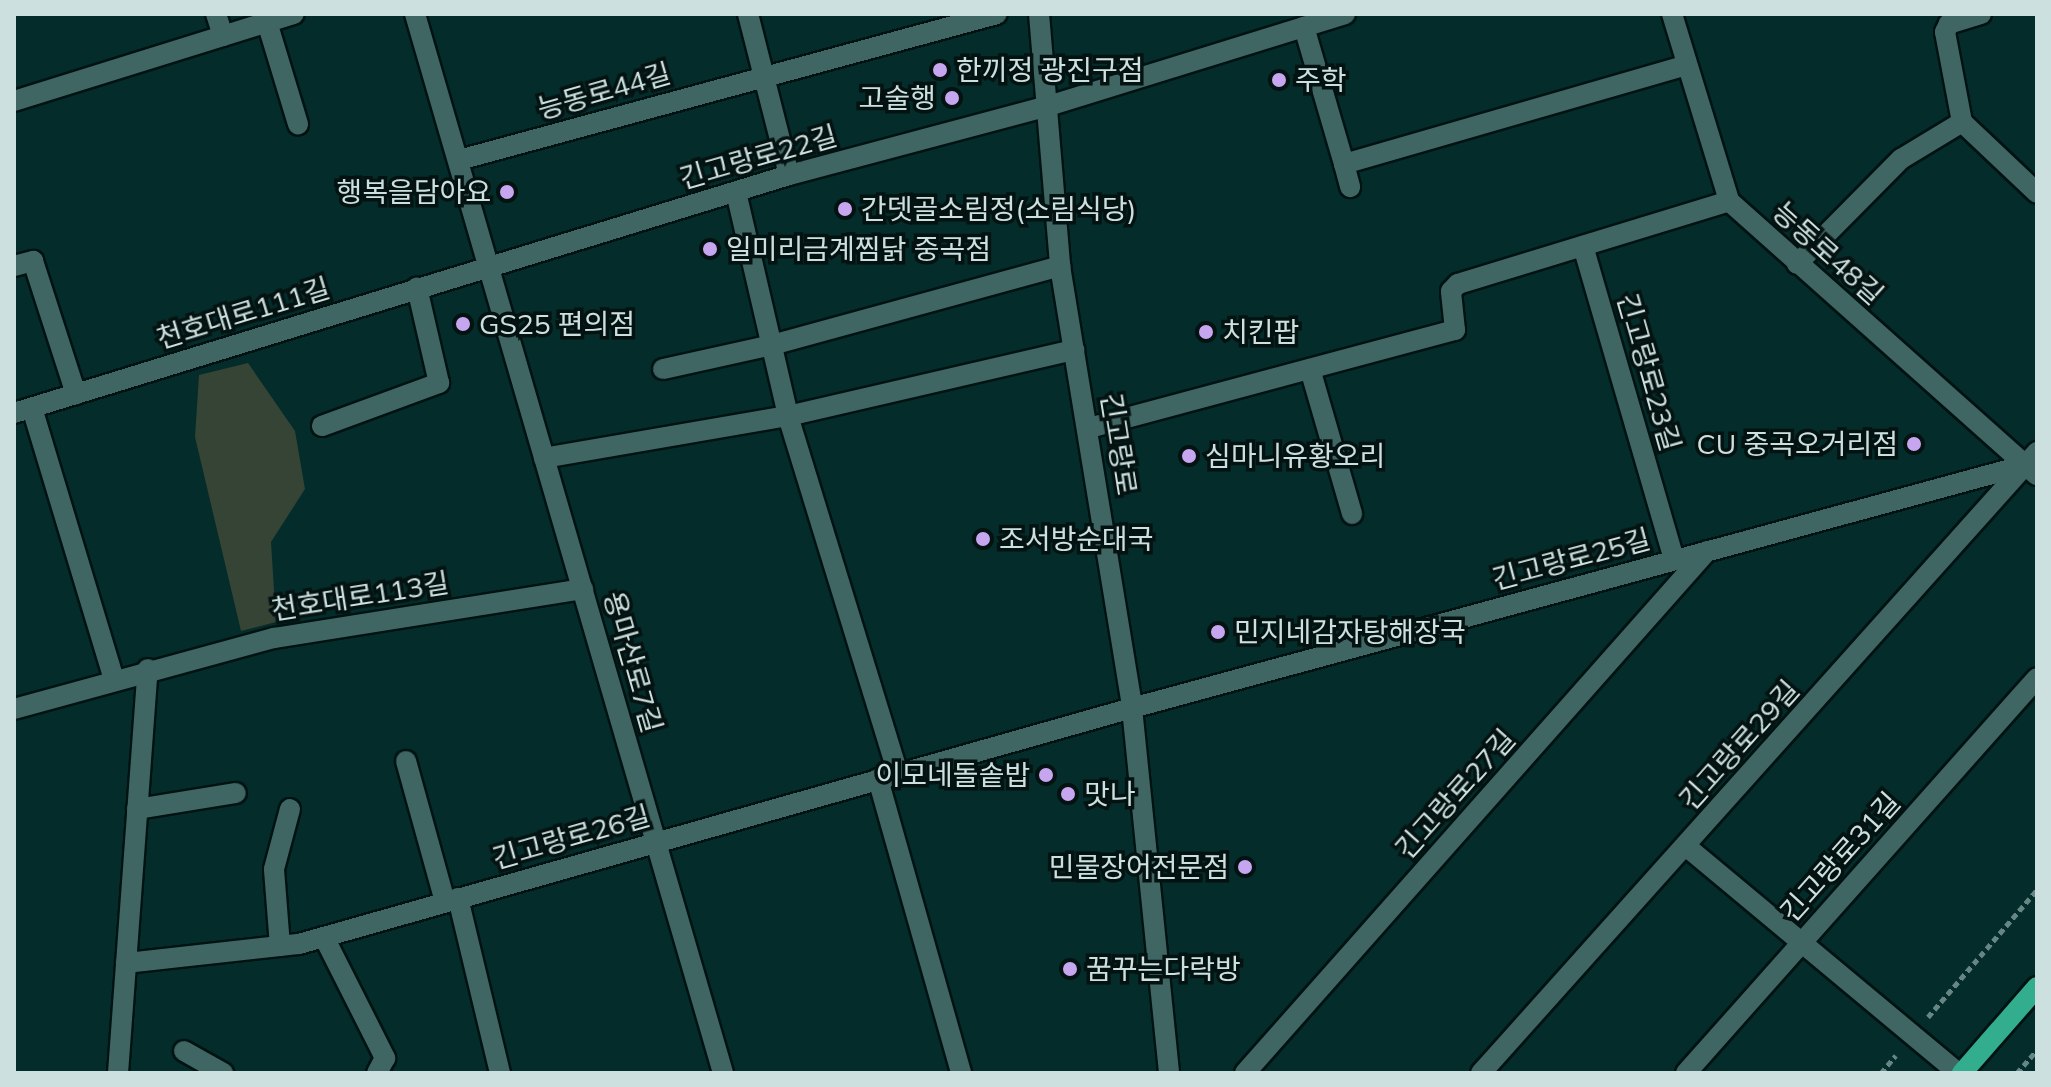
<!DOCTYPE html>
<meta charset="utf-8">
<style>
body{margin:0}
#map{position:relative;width:2051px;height:1087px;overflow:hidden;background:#032c2a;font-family:Mulish,"Noto Sans KR",sans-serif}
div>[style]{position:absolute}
.green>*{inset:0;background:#354435}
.path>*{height:5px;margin-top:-2.5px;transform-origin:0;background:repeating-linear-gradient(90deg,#668583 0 6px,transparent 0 10px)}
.roads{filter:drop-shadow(2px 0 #001312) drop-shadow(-2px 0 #001312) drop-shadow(0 2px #001312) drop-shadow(0 -2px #001312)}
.service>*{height:20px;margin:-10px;padding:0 10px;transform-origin:10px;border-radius:10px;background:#406664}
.minor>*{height:20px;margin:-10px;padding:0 10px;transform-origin:10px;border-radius:10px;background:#406664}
.secondary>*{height:20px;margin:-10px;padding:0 10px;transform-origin:10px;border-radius:10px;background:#406664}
.primary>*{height:20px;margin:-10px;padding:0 10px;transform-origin:10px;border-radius:10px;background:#32ad8d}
.dots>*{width:22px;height:22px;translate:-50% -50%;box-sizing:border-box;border:4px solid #041211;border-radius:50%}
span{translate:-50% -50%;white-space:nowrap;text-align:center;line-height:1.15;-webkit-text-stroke:7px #041211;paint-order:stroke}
.poi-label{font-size:28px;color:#cce1df}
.left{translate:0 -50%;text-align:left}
.right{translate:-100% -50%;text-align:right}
.street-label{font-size:28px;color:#cce1df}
.frame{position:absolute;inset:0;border:16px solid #cce1df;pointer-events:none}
</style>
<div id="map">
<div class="green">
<div style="clip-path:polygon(248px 363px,295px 431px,305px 489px,271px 542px,276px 622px,241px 631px,195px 437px,199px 375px)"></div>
</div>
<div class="path">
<div style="left:1928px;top:1017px;width:167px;rotate:-49.4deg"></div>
<div style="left:1881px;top:1073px;width:23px;rotate:-50deg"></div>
<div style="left:2017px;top:1073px;width:30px;rotate:-49deg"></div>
</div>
<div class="roads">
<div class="service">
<div style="left:216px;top:14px;width:23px;rotate:72deg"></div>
<div style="left:267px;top:22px;width:107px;rotate:73.1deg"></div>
<div style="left:1304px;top:27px;width:143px;rotate:73.7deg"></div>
<div style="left:1344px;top:164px;width:357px;rotate:-16.1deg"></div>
<div style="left:459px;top:160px;width:557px;rotate:-15.18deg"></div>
<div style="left:1344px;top:164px;width:24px;rotate:75deg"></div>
<div style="left:736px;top:192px;width:230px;rotate:76.9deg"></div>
<div style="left:788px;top:416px;width:375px;rotate:72.9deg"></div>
<div style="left:1583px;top:246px;width:327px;rotate:73.8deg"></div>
<div style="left:14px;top:266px;width:20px;rotate:-15deg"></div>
<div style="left:33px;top:261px;width:140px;rotate:72.1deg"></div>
<div style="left:663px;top:369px;width:112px;rotate:-12.4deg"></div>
<div style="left:772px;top:345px;width:299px;rotate:-15.3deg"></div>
<div style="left:1310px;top:369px;width:151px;rotate:73.8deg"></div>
<div style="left:32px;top:408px;width:283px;rotate:73.2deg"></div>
<div style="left:322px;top:426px;width:125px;rotate:-20.2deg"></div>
<div style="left:439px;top:383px;width:98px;rotate:-103deg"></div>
<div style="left:544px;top:458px;width:248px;rotate:-9.8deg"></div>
<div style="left:788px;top:416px;width:294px;rotate:-13deg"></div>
<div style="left:406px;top:761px;width:146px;rotate:74.5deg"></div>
<div style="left:878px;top:779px;width:305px;rotate:74.2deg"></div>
<div style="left:137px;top:809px;width:100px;rotate:-9.2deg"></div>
<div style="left:458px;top:898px;width:180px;rotate:76.5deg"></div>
<div style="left:324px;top:937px;width:136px;rotate:63.2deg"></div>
<div style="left:385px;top:1058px;width:17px;rotate:118deg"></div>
<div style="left:280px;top:946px;width:77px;rotate:-94.5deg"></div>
<div style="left:274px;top:869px;width:62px;rotate:-75.1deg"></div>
<div style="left:184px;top:1051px;width:45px;rotate:29.4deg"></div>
</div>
<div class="minor">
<div style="left:415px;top:14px;width:1103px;rotate:73.78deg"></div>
<div style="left:748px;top:14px;width:166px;rotate:75.7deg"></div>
<div style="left:1672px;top:14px;width:195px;rotate:73deg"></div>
<div style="left:1729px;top:201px;width:412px;rotate:41.7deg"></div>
<div style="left:1981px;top:14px;width:34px;rotate:163deg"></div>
<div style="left:1949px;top:24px;width:9px;rotate:117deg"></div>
<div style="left:1945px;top:32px;width:92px;rotate:79.3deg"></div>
<div style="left:1962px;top:122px;width:103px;rotate:43.4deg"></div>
<div style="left:14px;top:101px;width:293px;rotate:-17.3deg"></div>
<div style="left:1797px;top:264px;width:148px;rotate:-45.3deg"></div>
<div style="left:1901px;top:159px;width:71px;rotate:-31.2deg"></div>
<div style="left:14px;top:413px;width:811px;rotate:-17.07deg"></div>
<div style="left:789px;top:175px;width:265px;rotate:-14.9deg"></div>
<div style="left:1045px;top:107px;width:314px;rotate:-17.2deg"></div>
<div style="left:1089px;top:428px;width:379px;rotate:-15deg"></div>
<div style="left:1455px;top:330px;width:39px;rotate:-96deg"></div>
<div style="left:1451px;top:291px;width:10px;rotate:-45deg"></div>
<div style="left:1458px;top:284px;width:283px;rotate:-17deg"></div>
<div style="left:14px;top:709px;width:270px;rotate:-15.3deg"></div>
<div style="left:274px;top:638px;width:313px;rotate:-9deg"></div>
<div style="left:1687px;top:847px;width:353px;rotate:39.8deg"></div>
<div style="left:126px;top:963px;width:174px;rotate:-6.3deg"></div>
<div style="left:299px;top:944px;width:866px;rotate:-15.82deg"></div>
<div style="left:1132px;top:708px;width:925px;rotate:-15.22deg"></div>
<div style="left:118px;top:1073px;width:405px;rotate:-85.8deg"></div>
<div style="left:1245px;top:1073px;width:697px;rotate:-48.49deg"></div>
<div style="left:1481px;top:1073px;width:834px;rotate:-48.16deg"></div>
<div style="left:1686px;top:1073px;width:528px;rotate:-48.38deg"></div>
</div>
<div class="secondary">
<div style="left:1039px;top:14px;width:253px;rotate:85.2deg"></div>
<div style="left:1060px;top:266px;width:448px;rotate:80.7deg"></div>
<div style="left:1132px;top:708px;width:367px;rotate:84.2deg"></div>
</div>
<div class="primary">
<div style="left:1962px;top:1073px;width:114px;rotate:-48.9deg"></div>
</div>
</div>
<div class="dots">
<div style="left:940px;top:70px;background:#c7a6f0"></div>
<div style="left:1279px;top:80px;background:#c7a6f0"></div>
<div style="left:952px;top:98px;background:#c7a6f0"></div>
<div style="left:507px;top:192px;background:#c7a6f0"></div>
<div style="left:845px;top:209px;background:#c7a6f0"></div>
<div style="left:710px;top:249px;background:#c7a6f0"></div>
<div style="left:463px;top:324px;background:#c7a6f0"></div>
<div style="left:1206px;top:332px;background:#c7a6f0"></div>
<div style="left:1914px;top:444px;background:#c7a6f0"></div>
<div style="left:1189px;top:456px;background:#c7a6f0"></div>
<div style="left:983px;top:539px;background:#c7a6f0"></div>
<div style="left:1218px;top:632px;background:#c7a6f0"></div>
<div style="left:1046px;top:775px;background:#c7a6f0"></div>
<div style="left:1068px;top:794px;background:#c7a6f0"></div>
<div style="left:1245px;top:867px;background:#c7a6f0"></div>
<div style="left:1070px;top:969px;background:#c7a6f0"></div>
</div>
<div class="poi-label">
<span class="left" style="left:956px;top:70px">한끼정 광진구점</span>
<span class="left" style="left:1295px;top:80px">주학</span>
<span class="right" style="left:936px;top:98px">고술행</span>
<span class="right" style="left:491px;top:192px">행복을담아요</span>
<span class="left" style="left:861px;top:209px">간뎃골소림정(소림식당)</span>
<span class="left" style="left:726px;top:249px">일미리금계찜닭 중곡점</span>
<span class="left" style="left:479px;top:324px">GS25 편의점</span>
<span class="left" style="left:1222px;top:332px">치킨팝</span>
<span class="right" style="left:1898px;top:444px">CU 중곡오거리점</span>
<span class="left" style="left:1205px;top:456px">심마니유황오리</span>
<span class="left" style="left:999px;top:539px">조서방순대국</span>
<span class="left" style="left:1234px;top:632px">민지네감자탕해장국</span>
<span class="right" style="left:1030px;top:775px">이모네돌솥밥</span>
<span class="left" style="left:1084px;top:794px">맛나</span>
<span class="right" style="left:1229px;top:867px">민물장어전문점</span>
<span class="left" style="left:1086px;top:969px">꿈꾸는다락방</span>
</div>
<div class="street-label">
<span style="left:604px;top:91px;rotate:-16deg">능동로44길</span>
<span style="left:758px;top:157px;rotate:-16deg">긴고랑로22길</span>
<span style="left:1828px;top:253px;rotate:42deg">능동로48길</span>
<span style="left:243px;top:313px;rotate:-17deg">천호대로111길</span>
<span style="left:1649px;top:372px;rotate:74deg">긴고랑로23길</span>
<span style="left:1119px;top:444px;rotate:81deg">긴고랑로</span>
<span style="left:1571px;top:559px;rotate:-15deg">긴고랑로25길</span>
<span style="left:360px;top:596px;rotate:-9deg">천호대로113길</span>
<span style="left:633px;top:662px;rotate:74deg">용마산로7길</span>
<span style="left:1739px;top:745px;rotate:-48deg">긴고랑로29길</span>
<span style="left:1455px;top:794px;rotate:-48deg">긴고랑로27길</span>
<span style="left:571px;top:837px;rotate:-16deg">긴고랑로26길</span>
<span style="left:1840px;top:857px;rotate:-48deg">긴고랑로31길</span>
</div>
<div class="frame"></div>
</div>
